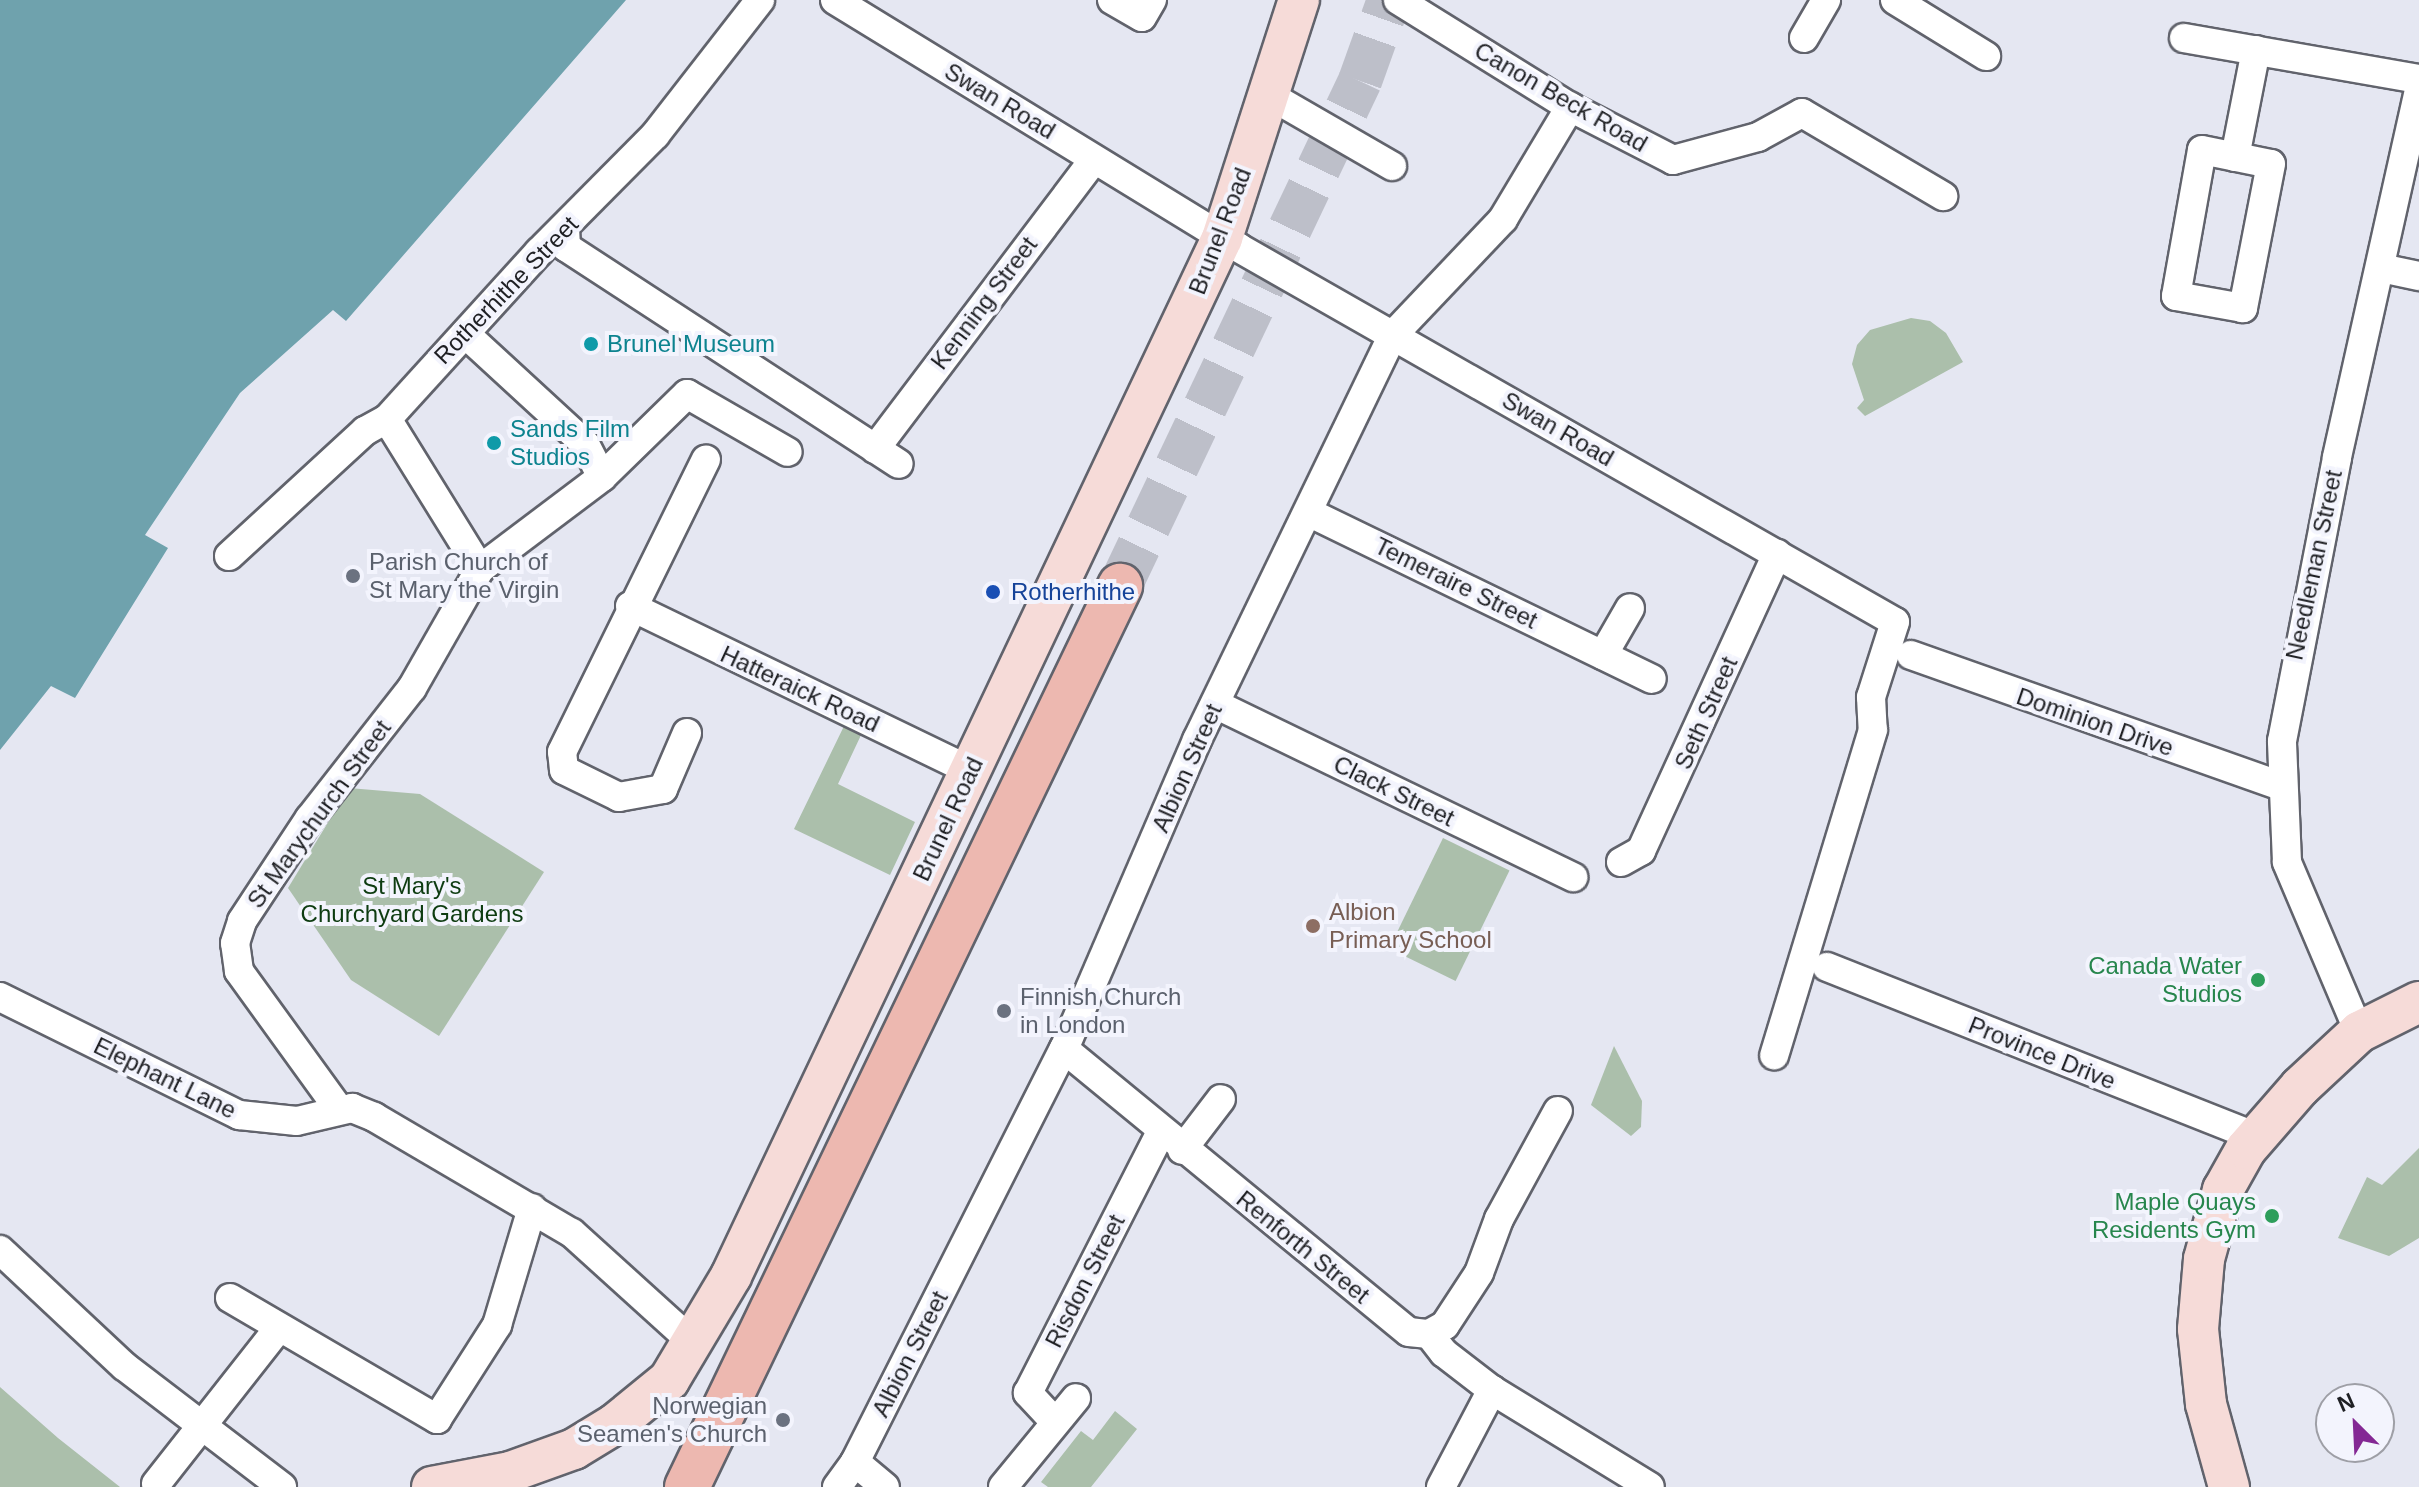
<!DOCTYPE html>
<style>
body{margin:0}
#map{position:relative;width:2419px;height:1487px;overflow:hidden;background:#e5e7f2;font-family:Helvetica,sans-serif}
div>[style]{position:absolute}
.green>*{inset:0;background:#abbfab;transform-origin:0 0}
.water>*{inset:0;background:#6fa2ad}
.primary-tunnel>*{height:44px;margin-top:-22px;transform-origin:0;background:repeating-linear-gradient(90deg,#bdbfc9 0 44px,transparent 0 66px)}
.roads{filter:drop-shadow(2px 0 #61636c) drop-shadow(-2px 0 #61636c) drop-shadow(0 2px #61636c) drop-shadow(0 -2px #61636c)}
.street>*{height:28px;margin:-14px;padding:0 14px;transform-origin:14px;border-radius:14px;background:#fff}
.secondary>*{height:40px;margin:-20px;padding:0 20px;transform-origin:20px;border-radius:20px;background:#f6dbd8}
.primary>*{height:44px;margin:-22px;padding:0 22px;transform-origin:22px;border-radius:22px;background:#edb8b0}
.dots>*{width:22px;height:22px;translate:-50% -50%;box-sizing:border-box;border:4px solid #f3f4fd;border-radius:50%}
span{translate:-50% -50%;white-space:nowrap;text-align:center;line-height:1.15;-webkit-text-stroke:8px #f3f4fd;paint-order:stroke}
.street-label{font-size:24px;color:#1f2024}
.culture-label{font-size:24px;color:#0d838f}
.left{translate:0 -50%;text-align:left}
.worship-label{font-size:24px;color:#5b616d}
.right{translate:-100% -50%;text-align:right}
.transit-label{font-size:24px;color:#164399}
.park-label{font-size:24px;color:#0e3c11}
.education-label{font-size:24px;color:#785e54}
.leisure-label{font-size:24px;color:#27864d}
.north{position:absolute;left:2315px;top:1383px;width:80px;height:80px;box-sizing:border-box;background:#f3f4fd;border:2px solid #9e9fa6;border-radius:50%;rotate:336deg;font-size:22px;font-weight:700;line-height:32px;text-align:center;color:#1f2024}
.north::after{content:'';display:block;margin:auto;width:28px;height:36px;background:#842894;clip-path:polygon(50% 0,100% 100%,50% 72%,0 100%)}
</style>
<div id="map">
<div class="green">
<div style="clip-path:polygon(1911px 318px,1930px 321px,1946px 333px,1963px 362px,1865px 416px,1857px 408px,1864px 400px,1852px 364px,1857px 345px,1870px 330px)"></div>
<div style="clip-path:polygon(845px 724px,862px 733px,838px 784px,915px 822px,890px 875px,794px 829px)"></div>
<div style="clip-path:polygon(349px 788px,420px 794px,544px 872px,439px 1036px,351px 980px,288px 888px)"></div>
<div style="left:1443px;top:838px;width:74px;height:123px;rotate:26deg"></div>
<div style="clip-path:polygon(1614px 1046px,1642px 1101px,1641px 1127px,1631px 1136px,1591px 1105px)"></div>
<div style="clip-path:polygon(2419px 1148px,2419px 1238px,2389px 1256px,2338px 1238px,2367px 1177px,2382px 1185px)"></div>
<div style="clip-path:polygon(0 1387px,58px 1438px,120px 1487px,0 1487px)"></div>
<div style="clip-path:polygon(1115px 1411px,1137px 1429px,1091px 1487px,1048px 1487px,1041px 1482px,1081px 1431px,1093px 1440px)"></div>
</div>
<div class="water">
<div style="clip-path:polygon(0 0,626px 0,346px 321px,333px 310px,240px 393px,145px 535px,168px 548px,75px 698px,51px 686px,0 750px)"></div>
</div>
<div class="primary-tunnel">
<div style="left:1120px;top:586px;width:559px;rotate:-64.58deg"></div>
<div style="left:1360px;top:81px;width:86px;rotate:-70.3deg"></div>
</div>
<div class="roads">
<div class="street">
<div style="left:835px;top:0;width:474px;rotate:31.5deg"></div>
<div style="left:1239px;top:248px;width:755px;rotate:29.69deg"></div>
<div style="left:1895px;top:622px;width:79px;rotate:107.7deg"></div>
<div style="left:1871px;top:697px;width:33px;rotate:87deg"></div>
<div style="left:1873px;top:730px;width:340px;rotate:106.9deg"></div>
<div style="left:1112px;top:0;width:34px;rotate:30deg"></div>
<div style="left:1142px;top:17px;width:20px;rotate:-60deg"></div>
<div style="left:1398px;top:0;width:203px;rotate:31.9deg"></div>
<div style="left:1570px;top:107px;width:116px;rotate:27.2deg"></div>
<div style="left:1673px;top:160px;width:88px;rotate:-15.1deg"></div>
<div style="left:1758px;top:137px;width:50px;rotate:-28.6deg"></div>
<div style="left:1802px;top:113px;width:164px;rotate:30.5deg"></div>
<div style="left:1895px;top:0;width:107px;rotate:31.6deg"></div>
<div style="left:1804px;top:38px;width:44px;rotate:-59.9deg"></div>
<div style="left:2184px;top:38px;width:239px;rotate:9.9deg"></div>
<div style="left:1269px;top:95px;width:142px;rotate:30deg"></div>
<div style="left:2202px;top:150px;width:70px;rotate:11.5deg"></div>
<div style="left:2271px;top:164px;width:147px;rotate:101deg"></div>
<div style="left:2243px;top:308px;width:68px;rotate:-169.8deg"></div>
<div style="left:2176px;top:296px;width:148px;rotate:-79.9deg"></div>
<div style="left:2235px;top:157px;width:109px;rotate:-78.9deg"></div>
<div style="left:565px;top:228px;width:19px;rotate:87deg"></div>
<div style="left:566px;top:247px;width:397px;rotate:33.1deg"></div>
<div style="left:2381px;top:268px;width:39px;rotate:12deg"></div>
<div style="left:469px;top:331px;width:9px;rotate:72deg"></div>
<div style="left:472px;top:340px;width:154px;rotate:42.6deg"></div>
<div style="left:585px;top:444px;width:37px;rotate:63deg"></div>
<div style="left:387px;top:419px;width:176px;rotate:58.2deg"></div>
<div style="left:875px;top:449px;width:363px;rotate:-52.9deg"></div>
<div style="left:1308px;top:512px;width:382px;rotate:25.9deg"></div>
<div style="left:229px;top:556px;width:185px;rotate:-42.6deg"></div>
<div style="left:365px;top:431px;width:25px;rotate:-29deg"></div>
<div style="left:387px;top:419px;width:226px;rotate:-47.7deg"></div>
<div style="left:539px;top:252px;width:165px;rotate:-45.2deg"></div>
<div style="left:655px;top:135px;width:171px;rotate:-52.1deg"></div>
<div style="left:630px;top:606px;width:377px;rotate:25.8deg"></div>
<div style="left:1603px;top:655px;width:54px;rotate:-60.1deg"></div>
<div style="left:1911px;top:655px;width:392px;rotate:19.5deg"></div>
<div style="left:1215px;top:704px;width:398px;rotate:25.8deg"></div>
<div style="left:687px;top:733px;width:61px;rotate:113.2deg"></div>
<div style="left:663px;top:789px;width:45px;rotate:169.7deg"></div>
<div style="left:619px;top:797px;width:61px;rotate:-153.9deg"></div>
<div style="left:564px;top:770px;width:18px;rotate:-96deg"></div>
<div style="left:562px;top:752px;width:326px;rotate:-63.8deg"></div>
<div style="left:1621px;top:862px;width:23px;rotate:-29deg"></div>
<div style="left:1641px;top:851px;width:327px;rotate:-65.4deg"></div>
<div style="left:1827px;top:967px;width:461px;rotate:21.6deg"></div>
<div style="left:0;top:997px;width:267px;rotate:26.3deg"></div>
<div style="left:239px;top:1115px;width:58px;rotate:5.9deg"></div>
<div style="left:297px;top:1121px;width:57px;rotate:-13.3deg"></div>
<div style="left:352px;top:1108px;width:24px;rotate:22deg"></div>
<div style="left:374px;top:1117px;width:229px;rotate:30.4deg"></div>
<div style="left:572px;top:1233px;width:162px;rotate:42.2deg"></div>
<div style="left:2359px;top:1032px;width:185px;rotate:-113deg"></div>
<div style="left:2287px;top:862px;width:121px;rotate:-92.4deg"></div>
<div style="left:2282px;top:741px;width:289px;rotate:-79deg"></div>
<div style="left:2337px;top:457px;width:376px;rotate:-77.4deg"></div>
<div style="left:1064px;top:1049px;width:446px;rotate:39.4deg"></div>
<div style="left:1409px;top:1332px;width:20px;rotate:6deg"></div>
<div style="left:1429px;top:1334px;width:18px;rotate:-29deg"></div>
<div style="left:1445px;top:1325px;width:62px;rotate:-56.8deg"></div>
<div style="left:1479px;top:1273px;width:58px;rotate:-69.7deg"></div>
<div style="left:1499px;top:1219px;width:123px;rotate:-61.4deg"></div>
<div style="left:338px;top:1108px;width:169px;rotate:-125.9deg"></div>
<div style="left:239px;top:971px;width:28px;rotate:-98deg"></div>
<div style="left:235px;top:943px;width:23px;rotate:-72deg"></div>
<div style="left:242px;top:921px;width:123px;rotate:-56.6deg"></div>
<div style="left:310px;top:818px;width:165px;rotate:-51.9deg"></div>
<div style="left:412px;top:688px;width:137px;rotate:-60.3deg"></div>
<div style="left:480px;top:569px;width:153px;rotate:-37deg"></div>
<div style="left:602px;top:477px;width:119px;rotate:-44.3deg"></div>
<div style="left:687px;top:394px;width:116px;rotate:29.9deg"></div>
<div style="left:1182px;top:1150px;width:64px;rotate:-52.6deg"></div>
<div style="left:0;top:1250px;width:170px;rotate:43.1deg"></div>
<div style="left:124px;top:1366px;width:199px;rotate:37.4deg"></div>
<div style="left:230px;top:1298px;width:240px;rotate:30.3deg"></div>
<div style="left:437px;top:1419px;width:112px;rotate:-57.4deg"></div>
<div style="left:497px;top:1325px;width:122px;rotate:-73.3deg"></div>
<div style="left:1429px;top:1334px;width:24px;rotate:52deg"></div>
<div style="left:1444px;top:1353px;width:61px;rotate:37.6deg"></div>
<div style="left:1492px;top:1390px;width:185px;rotate:31.5deg"></div>
<div style="left:1055px;top:1422px;width:40px;rotate:-133deg"></div>
<div style="left:1028px;top:1393px;width:293px;rotate:-63deg"></div>
<div style="left:855px;top:1462px;width:39px;rotate:40deg"></div>
<div style="left:156px;top:1484px;width:197px;rotate:-51.8deg"></div>
<div style="left:837px;top:1487px;width:31px;rotate:-54deg"></div>
<div style="left:855px;top:1462px;width:463px;rotate:-63.2deg"></div>
<div style="left:1064px;top:1049px;width:336px;rotate:-66.7deg"></div>
<div style="left:1197px;top:740px;width:450px;rotate:-64.2deg"></div>
<div style="left:1393px;top:335px;width:160px;rotate:-46.5deg"></div>
<div style="left:1503px;top:219px;width:131px;rotate:-59.1deg"></div>
<div style="left:1003px;top:1487px;width:115px;rotate:-50.6deg"></div>
<div style="left:1441px;top:1487px;width:110px;rotate:-62.3deg"></div>
</div>
<div class="secondary">
<div style="left:432px;top:1487px;width:79px;rotate:-10.9deg"></div>
<div style="left:510px;top:1472px;width:68px;rotate:-19.8deg"></div>
<div style="left:574px;top:1449px;width:48px;rotate:-31.4deg"></div>
<div style="left:615px;top:1424px;width:70px;rotate:-39.2deg"></div>
<div style="left:669px;top:1380px;width:121px;rotate:-59.2deg"></div>
<div style="left:731px;top:1276px;width:1148px;rotate:-64.68deg"></div>
<div style="left:1222px;top:238px;width:250px;rotate:-72.1deg"></div>
<div style="left:2229px;top:1487px;width:86px;rotate:-105.5deg"></div>
<div style="left:2206px;top:1404px;width:75px;rotate:-96.1deg"></div>
<div style="left:2198px;top:1329px;width:70px;rotate:-85.1deg"></div>
<div style="left:2204px;top:1259px;width:72px;rotate:-74.6deg"></div>
<div style="left:2223px;top:1190px;width:47px;rotate:-60.7deg"></div>
<div style="left:2246px;top:1149px;width:82px;rotate:-48.9deg"></div>
<div style="left:2300px;top:1087px;width:81px;rotate:-43deg"></div>
<div style="left:2359px;top:1032px;width:67px;rotate:-26.6deg"></div>
</div>
<div class="primary">
<div style="left:687px;top:1487px;width:1000px;rotate:-64.33deg"></div>
</div>
</div>
<div class="dots">
<div style="left:591px;top:344px;background:#0f9aa8"></div>
<div style="left:494px;top:443px;background:#0f9aa8"></div>
<div style="left:353px;top:576px;background:#6b7280"></div>
<div style="left:993px;top:592px;background:#1a4fb4"></div>
<div style="left:1313px;top:926px;background:#8d6e63"></div>
<div style="left:2258px;top:980px;background:#2e9e5b"></div>
<div style="left:1004px;top:1011px;background:#6b7280"></div>
<div style="left:2272px;top:1216px;background:#2e9e5b"></div>
<div style="left:783px;top:1420px;background:#6b7280"></div>
</div>
<div class="street-label">
<span style="left:1561px;top:97px;rotate:30deg">Canon Beck Road</span>
<span style="left:1000px;top:101px;rotate:31deg">Swan Road</span>
<span style="left:1220px;top:231px;rotate:-69deg">Brunel Road</span>
<span style="left:506px;top:290px;rotate:-46deg">Rotherhithe Street</span>
<span style="left:984px;top:303px;rotate:-53deg">Kenning Street</span>
<span style="left:1558px;top:429px;rotate:30deg">Swan Road</span>
<span style="left:2314px;top:565px;rotate:-78deg">Needleman Street</span>
<span style="left:1456px;top:583px;rotate:26deg">Temeraire Street</span>
<span style="left:800px;top:689px;rotate:25deg">Hatteraick Road</span>
<span style="left:1706px;top:713px;rotate:-66deg">Seth Street</span>
<span style="left:2095px;top:722px;rotate:19deg">Dominion Drive</span>
<span style="left:1187px;top:768px;rotate:-66deg">Albion Street</span>
<span style="left:1394px;top:791px;rotate:26deg">Clack Street</span>
<span style="left:319px;top:814px;rotate:-54deg">St Marychurch Street</span>
<span style="left:948px;top:819px;rotate:-65deg">Brunel Road</span>
<span style="left:2042px;top:1053px;rotate:22deg">Province Drive</span>
<span style="left:165px;top:1078px;rotate:26deg">Elephant Lane</span>
<span style="left:1303px;top:1247px;rotate:39deg">Renforth Street</span>
<span style="left:1085px;top:1281px;rotate:-63deg">Risdon Street</span>
<span style="left:910px;top:1354px;rotate:-63deg">Albion Street</span>
</div>
<div class="culture-label">
<span class="left" style="left:607px;top:344px">Brunel Museum</span>
<span class="left" style="left:510px;top:443px">Sands Film<br>Studios</span>
</div>
<div class="worship-label">
<span class="left" style="left:369px;top:576px">Parish Church of<br>St Mary the Virgin</span>
<span class="left" style="left:1020px;top:1011px">Finnish Church<br>in London</span>
<span class="right" style="left:767px;top:1420px">Norwegian<br>Seamen's Church</span>
</div>
<div class="transit-label">
<span class="left" style="left:1011px;top:592px">Rotherhithe</span>
</div>
<div class="park-label">
<span style="left:412px;top:900px">St Mary's<br>Churchyard Gardens</span>
</div>
<div class="education-label">
<span class="left" style="left:1329px;top:926px">Albion<br>Primary School</span>
</div>
<div class="leisure-label">
<span class="right" style="left:2242px;top:980px">Canada Water<br>Studios</span>
<span class="right" style="left:2256px;top:1216px">Maple Quays<br>Residents Gym</span>
</div>
<div class="north">N</div>
</div>
